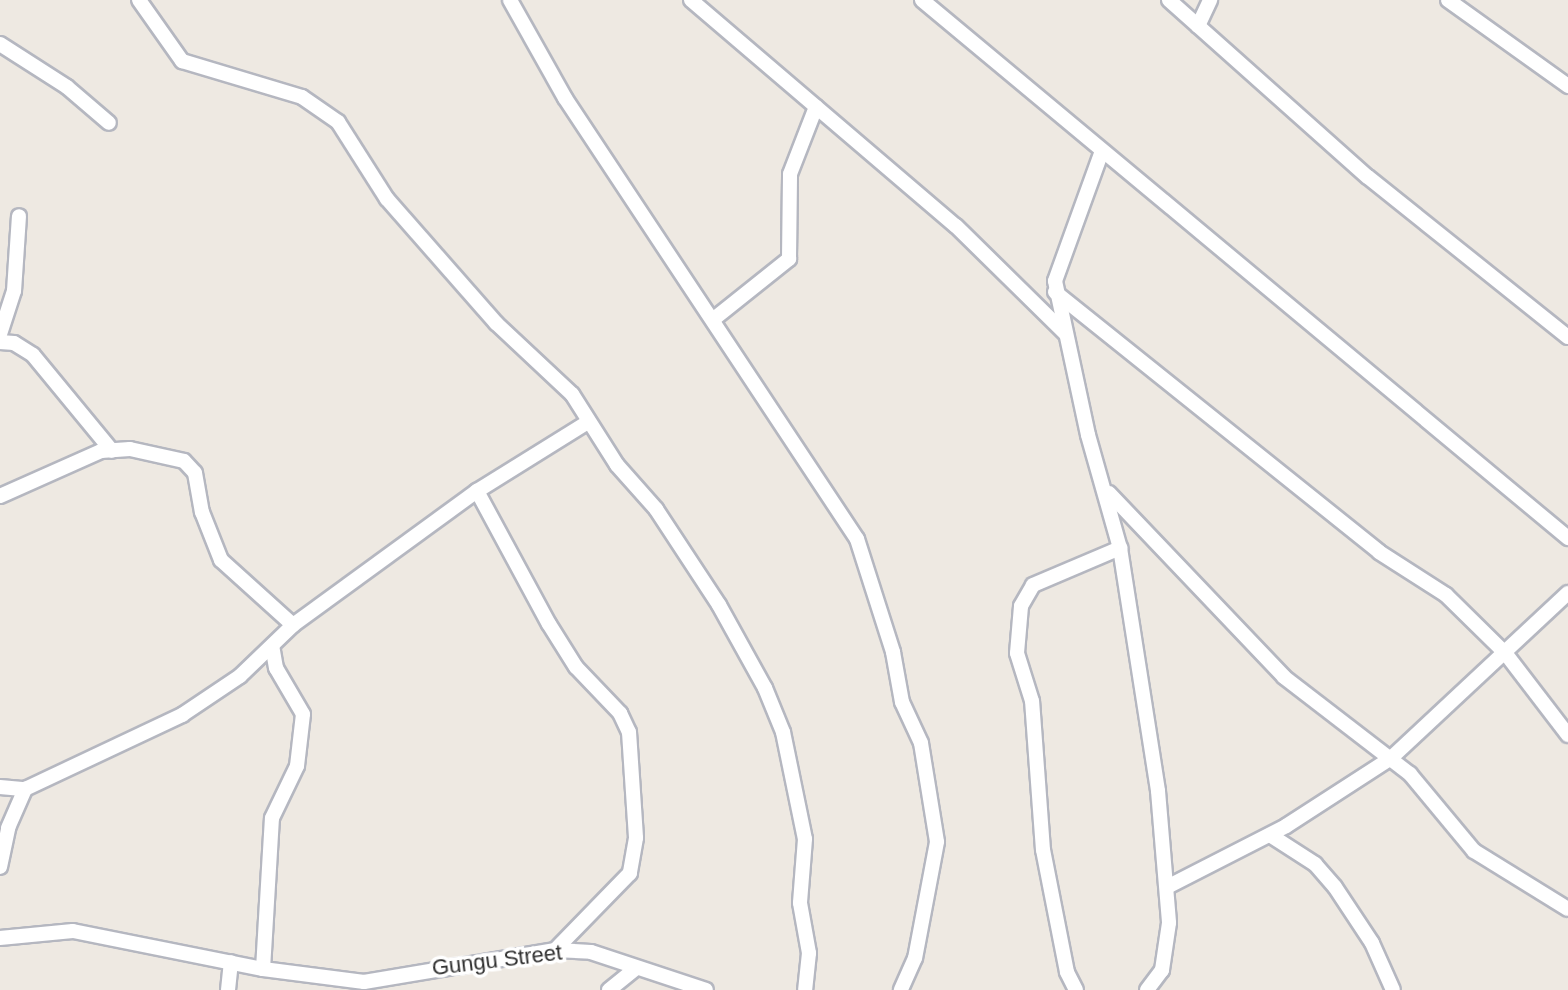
<!DOCTYPE html>
<style>
body{margin:0}
#map{position:relative;width:1568px;height:990px;overflow:hidden;background:#eee9e2;font-family:Helvetica,sans-serif}
div>[style]{position:absolute}
.roads{filter:drop-shadow(2px 0 #b5b7c0) drop-shadow(-2px 0 #b5b7c0) drop-shadow(0 2px #b5b7c0) drop-shadow(0 -2px #b5b7c0)}
.minor>*{height:14px;margin:-7px;padding:0 7px;transform-origin:7px;border-radius:7px;background:#fff}
span{translate:-50% -50%;white-space:nowrap;text-align:center;line-height:1.15;-webkit-text-stroke:7px #fff;paint-order:stroke}
.street-label{font-size:22px;color:#2e2e2e}
</style>
<div id="map">
<div class="roads">
<div class="minor">
<div style="left:139px;top:0;width:75px;rotate:54.8deg"></div>
<div style="left:182px;top:61px;width:125px;rotate:16.7deg"></div>
<div style="left:302px;top:97px;width:44px;rotate:34.8deg"></div>
<div style="left:338px;top:122px;width:91px;rotate:57.5deg"></div>
<div style="left:387px;top:199px;width:165px;rotate:48.7deg"></div>
<div style="left:496px;top:323px;width:104px;rotate:43.1deg"></div>
<div style="left:572px;top:394px;width:84px;rotate:57.6deg"></div>
<div style="left:617px;top:465px;width:59px;rotate:48.4deg"></div>
<div style="left:656px;top:509px;width:115px;rotate:56.7deg"></div>
<div style="left:719px;top:605px;width:95px;rotate:61deg"></div>
<div style="left:765px;top:688px;width:48px;rotate:67.8deg"></div>
<div style="left:783px;top:732px;width:109px;rotate:78.4deg"></div>
<div style="left:805px;top:839px;width:64px;rotate:94.5deg"></div>
<div style="left:800px;top:903px;width:51px;rotate:79.8deg"></div>
<div style="left:809px;top:953px;width:37px;rotate:96deg"></div>
<div style="left:510px;top:0;width:112px;rotate:60.7deg"></div>
<div style="left:565px;top:98px;width:529px;rotate:56.49deg"></div>
<div style="left:857px;top:539px;width:119px;rotate:72.3deg"></div>
<div style="left:893px;top:652px;width:51px;rotate:79.8deg"></div>
<div style="left:902px;top:702px;width:45px;rotate:65.1deg"></div>
<div style="left:921px;top:743px;width:100px;rotate:80.8deg"></div>
<div style="left:937px;top:842px;width:118px;rotate:100.7deg"></div>
<div style="left:915px;top:958px;width:35px;rotate:114deg"></div>
<div style="left:691px;top:0;width:348px;rotate:40.5deg"></div>
<div style="left:956px;top:226px;width:153px;rotate:44.5deg"></div>
<div style="left:922px;top:0;width:841px;rotate:39.79deg"></div>
<div style="left:1169px;top:0;width:266px;rotate:41.7deg"></div>
<div style="left:1368px;top:177px;width:256px;rotate:38.7deg"></div>
<div style="left:1448px;top:0;width:148px;rotate:35.6deg"></div>
<div style="left:1198px;top:26px;width:29px;rotate:-65deg"></div>
<div style="left:0;top:44px;width:80px;rotate:32.7deg"></div>
<div style="left:67px;top:87px;width:55px;rotate:40.6deg"></div>
<div style="left:1102px;top:151px;width:138px;rotate:109.9deg"></div>
<div style="left:1055px;top:281px;width:157px;rotate:77.9deg"></div>
<div style="left:1088px;top:435px;width:117px;rotate:74.2deg"></div>
<div style="left:1120px;top:548px;width:246px;rotate:81.1deg"></div>
<div style="left:1158px;top:791px;width:132px;rotate:85.2deg"></div>
<div style="left:1169px;top:923px;width:48px;rotate:98.5deg"></div>
<div style="left:1162px;top:970px;width:25px;rotate:127deg"></div>
<div style="left:1055px;top:292px;width:415px;rotate:38.7deg"></div>
<div style="left:1379px;top:552px;width:80px;rotate:32.7deg"></div>
<div style="left:1446px;top:595px;width:84px;rotate:44.5deg"></div>
<div style="left:1506px;top:654px;width:102px;rotate:52.6deg"></div>
<div style="left:715px;top:318px;width:95px;rotate:-38.6deg"></div>
<div style="left:789px;top:259px;width:85px;rotate:-89.3deg"></div>
<div style="left:790px;top:174px;width:72px;rotate:-68.8deg"></div>
<div style="left:0;top:334px;width:45px;rotate:-72deg"></div>
<div style="left:14px;top:291px;width:75px;rotate:-86.2deg"></div>
<div style="left:0;top:342px;width:14px;rotate:4deg"></div>
<div style="left:14px;top:343px;width:22px;rotate:32deg"></div>
<div style="left:33px;top:355px;width:124px;rotate:50.5deg"></div>
<div style="left:477px;top:491px;width:151px;rotate:61.6deg"></div>
<div style="left:549px;top:624px;width:51px;rotate:57.9deg"></div>
<div style="left:576px;top:667px;width:64px;rotate:46.3deg"></div>
<div style="left:620px;top:713px;width:21px;rotate:65deg"></div>
<div style="left:629px;top:732px;width:106px;rotate:86.2deg"></div>
<div style="left:636px;top:838px;width:36px;rotate:100deg"></div>
<div style="left:630px;top:873px;width:107px;rotate:134.2deg"></div>
<div style="left:1109px;top:493px;width:254px;rotate:46.4deg"></div>
<div style="left:1284px;top:677px;width:159px;rotate:37.6deg"></div>
<div style="left:1410px;top:774px;width:100px;rotate:50.3deg"></div>
<div style="left:1474px;top:851px;width:110px;rotate:31.7deg"></div>
<div style="left:0;top:496px;width:111px;rotate:-24deg"></div>
<div style="left:101px;top:451px;width:29px;rotate:-4deg"></div>
<div style="left:130px;top:449px;width:55px;rotate:12.5deg"></div>
<div style="left:184px;top:461px;width:16px;rotate:47deg"></div>
<div style="left:195px;top:473px;width:40px;rotate:80deg"></div>
<div style="left:202px;top:512px;width:52px;rotate:68.4deg"></div>
<div style="left:221px;top:560px;width:97px;rotate:42.1deg"></div>
<div style="left:0;top:787px;width:25px;rotate:5deg"></div>
<div style="left:1270px;top:835px;width:54px;rotate:32.8deg"></div>
<div style="left:1315px;top:864px;width:30px;rotate:49deg"></div>
<div style="left:1335px;top:887px;width:67px;rotate:56.5deg"></div>
<div style="left:1372px;top:943px;width:51px;rotate:65.9deg"></div>
<div style="left:0;top:867px;width:40px;rotate:-78deg"></div>
<div style="left:8px;top:828px;width:43px;rotate:-66.4deg"></div>
<div style="left:25px;top:789px;width:174px;rotate:-25.2deg"></div>
<div style="left:182px;top:715px;width:70px;rotate:-33.9deg"></div>
<div style="left:240px;top:676px;width:74px;rotate:-43.9deg"></div>
<div style="left:293px;top:625px;width:228px;rotate:-36.1deg"></div>
<div style="left:477px;top:491px;width:131px;rotate:-31.9deg"></div>
<div style="left:1167px;top:887px;width:134px;rotate:-27.1deg"></div>
<div style="left:1286px;top:826px;width:125px;rotate:-32.9deg"></div>
<div style="left:1391px;top:758px;width:242px;rotate:-43deg"></div>
<div style="left:0;top:938px;width:73px;rotate:-5.5deg"></div>
<div style="left:73px;top:931px;width:194px;rotate:11.3deg"></div>
<div style="left:263px;top:969px;width:102px;rotate:7.3deg"></div>
<div style="left:364px;top:982px;width:194px;rotate:-9.5deg"></div>
<div style="left:555px;top:950px;width:36px;rotate:3deg"></div>
<div style="left:591px;top:952px;width:121px;rotate:18.3deg"></div>
<div style="left:263px;top:969px;width:151px;rotate:-86.6deg"></div>
<div style="left:272px;top:818px;width:58px;rotate:-64.3deg"></div>
<div style="left:297px;top:766px;width:52px;rotate:-83.4deg"></div>
<div style="left:303px;top:714px;width:53px;rotate:-120.4deg"></div>
<div style="left:276px;top:668px;width:22px;rotate:-100deg"></div>
<div style="left:228px;top:990px;width:28px;rotate:-84deg"></div>
<div style="left:609px;top:990px;width:35px;rotate:-39deg"></div>
<div style="left:1076px;top:990px;width:20px;rotate:-117deg"></div>
<div style="left:1067px;top:972px;width:124px;rotate:-101.1deg"></div>
<div style="left:1043px;top:850px;width:149px;rotate:-94.2deg"></div>
<div style="left:1032px;top:701px;width:50px;rotate:-107.4deg"></div>
<div style="left:1017px;top:653px;width:47px;rotate:-85.1deg"></div>
<div style="left:1021px;top:606px;width:24px;rotate:-60deg"></div>
<div style="left:1033px;top:585px;width:95px;rotate:-23deg"></div>
</div>
</div>
<div class="street-label">
<span style="left:497px;top:960px;rotate:-7deg">Gungu Street</span>
</div>
</div>
